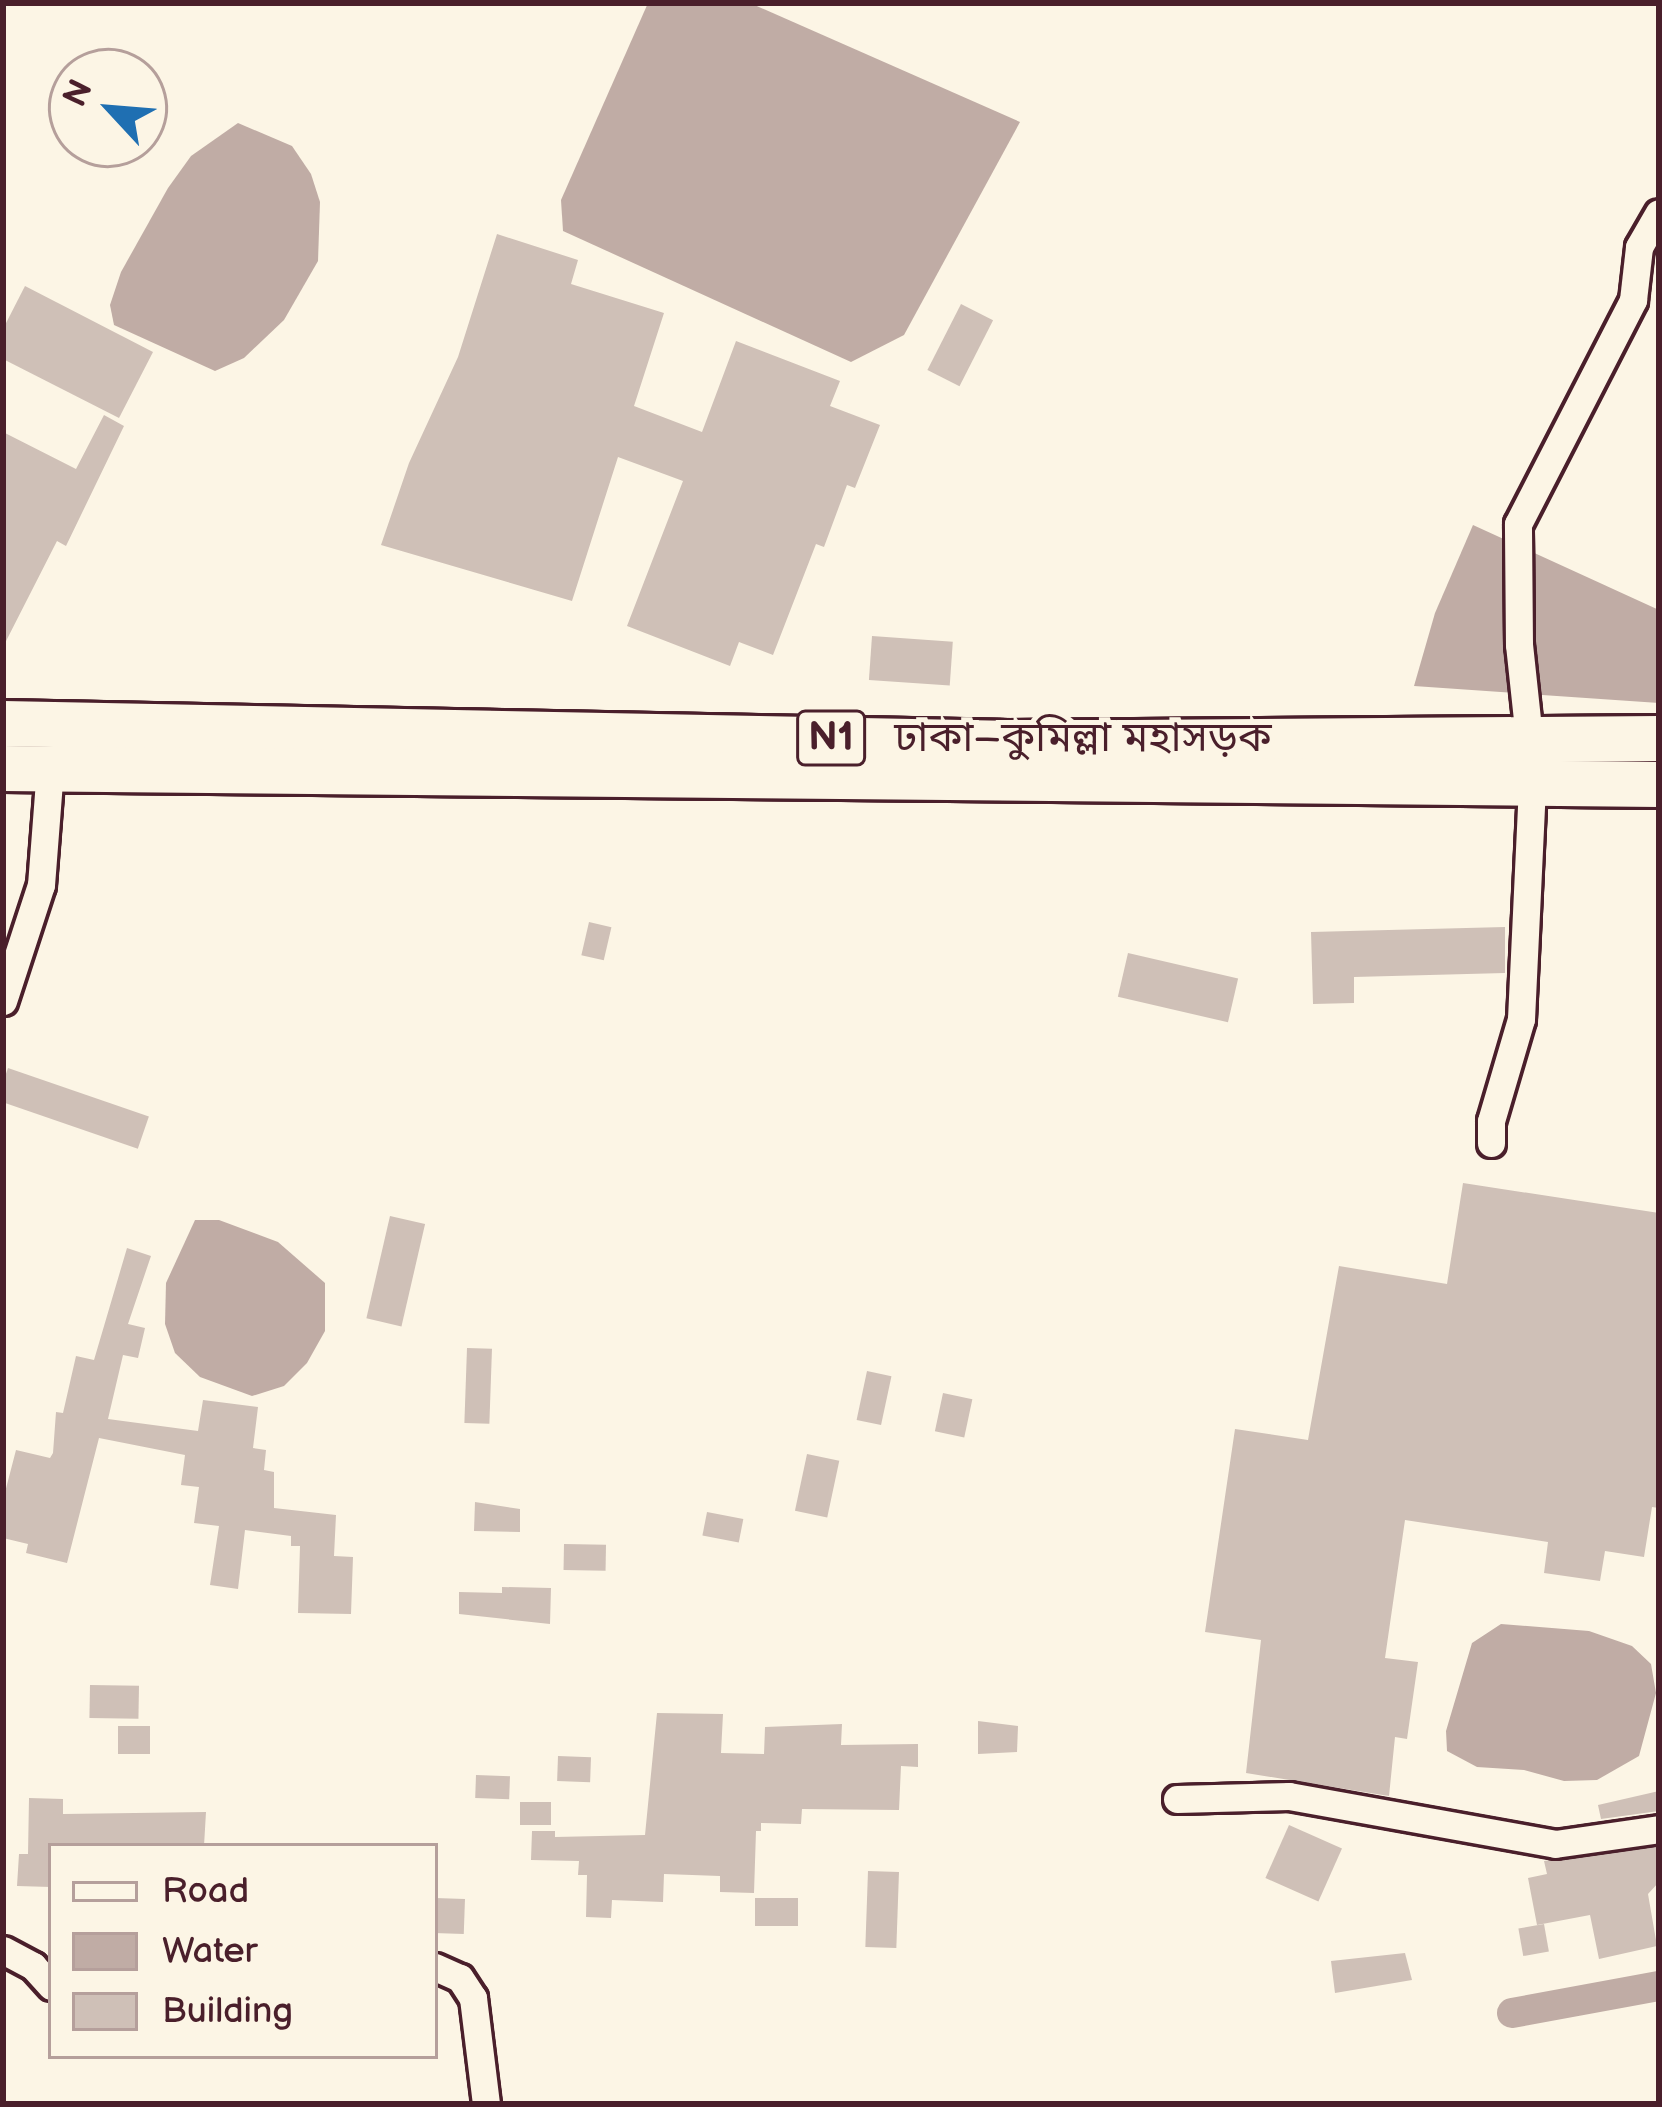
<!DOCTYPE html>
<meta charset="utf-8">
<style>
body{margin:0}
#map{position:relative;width:1662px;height:2107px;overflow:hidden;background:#fcf5e5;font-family:"Balsamiq Sans","Noto Sans Bengali",sans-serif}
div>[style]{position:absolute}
.water>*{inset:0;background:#c0aca5}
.canal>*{height:30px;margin:-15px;padding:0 15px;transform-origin:15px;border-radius:15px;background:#c0aca5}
.building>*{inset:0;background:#cfc0b7;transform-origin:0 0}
.roads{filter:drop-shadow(3px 0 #4a1f2b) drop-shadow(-3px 0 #4a1f2b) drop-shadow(0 3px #4a1f2b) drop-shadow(0 -3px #4a1f2b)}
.minor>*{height:27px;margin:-13.5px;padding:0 13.5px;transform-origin:13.5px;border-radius:13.5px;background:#fcf5e5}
.trunk>*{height:45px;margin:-22.5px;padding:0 22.5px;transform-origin:22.5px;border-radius:22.5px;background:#fcf5e5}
span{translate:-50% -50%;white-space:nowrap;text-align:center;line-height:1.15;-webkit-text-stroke:10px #fcf5e5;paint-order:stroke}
.shield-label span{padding:3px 9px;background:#fcf5e5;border:3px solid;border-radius:9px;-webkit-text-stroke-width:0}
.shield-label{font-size:39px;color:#4a1f2b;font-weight:700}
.street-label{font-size:42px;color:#4a1f2b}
.frame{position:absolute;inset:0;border:6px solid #4a1f2b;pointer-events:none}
.legend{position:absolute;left:48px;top:1843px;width:390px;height:216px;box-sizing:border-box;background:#fcf5e5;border:3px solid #b59f9b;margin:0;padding:15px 21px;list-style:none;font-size:36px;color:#4a1f2b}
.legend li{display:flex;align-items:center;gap:24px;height:60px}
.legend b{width:60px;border:3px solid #b59f9b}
.north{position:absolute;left:48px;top:48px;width:120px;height:120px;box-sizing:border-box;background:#fcf5e5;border:3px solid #b59f9b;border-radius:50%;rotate:296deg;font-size:33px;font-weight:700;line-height:48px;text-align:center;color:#4a1f2b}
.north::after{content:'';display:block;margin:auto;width:42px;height:54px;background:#1f6fb2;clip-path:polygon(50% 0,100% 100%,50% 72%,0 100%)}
</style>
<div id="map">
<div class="water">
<div style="clip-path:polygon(648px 3px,750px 3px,1020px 122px,904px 335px,851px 362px,563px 231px,561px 200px)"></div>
<div style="clip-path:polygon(238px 123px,292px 146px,311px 174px,320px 202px,318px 261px,284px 320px,244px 358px,215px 371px,114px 325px,110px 305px,121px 272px,168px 188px,191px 156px)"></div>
<div style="clip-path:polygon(1473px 525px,1659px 610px,1659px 703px,1414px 686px,1435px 613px)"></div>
<div style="clip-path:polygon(195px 1220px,219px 1220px,278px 1242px,325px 1283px,325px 1331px,307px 1363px,284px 1386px,252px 1396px,200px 1377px,175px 1353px,165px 1324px,166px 1283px)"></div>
<div style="clip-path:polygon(1501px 1624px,1589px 1631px,1632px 1646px,1651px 1664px,1656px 1693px,1639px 1756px,1597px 1780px,1564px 1781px,1524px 1770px,1477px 1767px,1447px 1751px,1446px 1731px,1472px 1643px)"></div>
</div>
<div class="canal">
<div style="left:1512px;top:2013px;width:149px;rotate:-10.4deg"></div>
</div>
<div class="building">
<div style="clip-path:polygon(497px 234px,578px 260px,571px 284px,664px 313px,634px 406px,702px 432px,736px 341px,840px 381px,830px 406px,880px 425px,855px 488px,847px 485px,824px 547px,816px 544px,773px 655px,739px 642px,730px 666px,627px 626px,683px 481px,618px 457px,572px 601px,381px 545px,409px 463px,458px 357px)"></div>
<div style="clip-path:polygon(25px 286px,153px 352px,119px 418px,3px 359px,3px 329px)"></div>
<div style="left:961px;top:304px;width:36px;height:74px;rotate:27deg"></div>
<div style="clip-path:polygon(104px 415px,124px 426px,66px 546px,57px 541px,3px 647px,3px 432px,76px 469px)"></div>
<div style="left:872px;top:636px;width:81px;height:44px;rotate:4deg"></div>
<div style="left:589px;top:922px;width:23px;height:34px;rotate:13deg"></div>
<div style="clip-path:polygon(1505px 927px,1505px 973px,1354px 977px,1354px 1003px,1313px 1004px,1311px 932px)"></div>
<div style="left:1128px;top:953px;width:113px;height:45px;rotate:13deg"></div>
<div style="left:8px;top:1068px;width:149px;height:34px;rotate:19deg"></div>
<div style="clip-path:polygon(1463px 1183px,1659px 1213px,1659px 1508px,1652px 1507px,1644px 1557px,1605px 1551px,1600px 1581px,1544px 1573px,1548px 1542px,1405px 1520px,1385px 1658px,1418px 1662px,1407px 1739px,1395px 1737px,1389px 1796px,1246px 1773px,1261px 1640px,1205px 1632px,1235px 1429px,1308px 1440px,1339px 1266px,1447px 1284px)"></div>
<div style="left:390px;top:1216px;width:36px;height:105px;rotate:13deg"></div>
<div style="clip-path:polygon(127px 1248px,151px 1256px,128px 1324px,145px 1328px,138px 1358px,123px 1355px,108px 1419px,198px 1431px,203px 1400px,258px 1407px,253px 1448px,266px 1450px,264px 1470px,274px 1472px,274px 1508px,336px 1515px,334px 1556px,353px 1557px,351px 1614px,298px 1613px,300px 1546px,291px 1546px,291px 1536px,245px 1530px,238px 1589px,210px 1585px,219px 1526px,194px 1523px,199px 1487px,181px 1485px,185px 1455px,99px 1438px,67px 1563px,26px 1553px,28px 1544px,3px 1538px,3px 1500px,16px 1450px,50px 1458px,53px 1453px,56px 1412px,63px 1413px,76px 1356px,94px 1360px)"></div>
<div style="left:467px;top:1348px;width:25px;height:75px;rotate:2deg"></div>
<div style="left:867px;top:1371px;width:25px;height:50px;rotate:12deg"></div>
<div style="left:943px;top:1393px;width:30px;height:39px;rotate:12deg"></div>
<div style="left:807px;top:1454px;width:33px;height:58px;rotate:12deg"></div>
<div style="clip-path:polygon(475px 1502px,520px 1509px,520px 1532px,474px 1531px)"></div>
<div style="left:707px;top:1512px;width:37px;height:24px;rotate:11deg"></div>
<div style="left:564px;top:1544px;width:42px;height:26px;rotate:1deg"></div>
<div style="clip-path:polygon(502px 1587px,551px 1588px,550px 1624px,459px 1614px,459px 1592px,502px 1593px)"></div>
<div style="left:90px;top:1685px;width:49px;height:33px;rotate:1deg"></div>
<div style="clip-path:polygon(657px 1713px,723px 1714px,721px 1753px,764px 1754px,765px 1727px,842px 1724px,841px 1745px,918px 1744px,918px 1767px,901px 1766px,899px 1810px,802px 1809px,801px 1824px,761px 1823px,761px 1831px,756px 1831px,754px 1893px,720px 1892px,720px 1876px,664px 1874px,663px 1902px,612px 1900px,611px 1918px,586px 1917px,587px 1875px,578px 1875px,579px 1861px,531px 1860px,532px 1831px,555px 1831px,555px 1837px,645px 1835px)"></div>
<div style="clip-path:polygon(978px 1721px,1018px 1726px,1017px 1752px,978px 1754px)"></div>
<div style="left:118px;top:1726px;width:32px;height:28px"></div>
<div style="left:558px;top:1756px;width:33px;height:25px;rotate:2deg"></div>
<div style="left:476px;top:1775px;width:34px;height:23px;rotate:2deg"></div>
<div style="clip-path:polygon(1659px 1791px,1659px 1811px,1601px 1819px,1598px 1805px)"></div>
<div style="clip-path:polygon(29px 1798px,63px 1799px,63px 1814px,206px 1812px,204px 1846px,51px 1846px,51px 1887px,17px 1886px,19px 1854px,28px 1854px)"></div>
<div style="left:520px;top:1802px;width:31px;height:23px"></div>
<div style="left:1289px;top:1825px;width:58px;height:58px;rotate:24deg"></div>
<div style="clip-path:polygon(1659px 1847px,1659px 1882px,1648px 1894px,1657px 1946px,1599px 1959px,1590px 1915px,1537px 1925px,1528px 1878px,1547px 1874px,1544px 1861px)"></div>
<div style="left:868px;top:1871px;width:31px;height:76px;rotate:2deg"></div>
<div style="left:435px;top:1898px;width:30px;height:35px;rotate:2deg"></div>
<div style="left:755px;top:1898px;width:43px;height:28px"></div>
<div style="left:1544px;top:1924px;width:28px;height:26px;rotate:80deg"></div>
<div style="clip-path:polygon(1405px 1953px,1412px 1980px,1335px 1993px,1331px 1961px)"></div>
</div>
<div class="roads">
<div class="minor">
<div style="left:1529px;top:738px;width:94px;rotate:-96.1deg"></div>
<div style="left:1519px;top:645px;width:121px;rotate:-90.5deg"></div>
<div style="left:1518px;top:524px;width:252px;rotate:-62.8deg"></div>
<div style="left:1633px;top:300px;width:53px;rotate:-83.5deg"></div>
<div style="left:1639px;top:247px;width:39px;rotate:-60deg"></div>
<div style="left:3px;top:1001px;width:122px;rotate:-71.9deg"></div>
<div style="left:41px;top:885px;width:117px;rotate:-85.6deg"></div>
<div style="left:1491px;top:1143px;width:22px;rotate:-90deg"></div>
<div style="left:1491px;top:1121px;width:106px;rotate:-73.6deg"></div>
<div style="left:1521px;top:1019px;width:236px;rotate:-87.3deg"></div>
<div style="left:1177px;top:1799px;width:112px;rotate:-1.5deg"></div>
<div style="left:1289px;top:1796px;width:270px;rotate:10.2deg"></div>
<div style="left:1555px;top:1844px;width:105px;rotate:-8.2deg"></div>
<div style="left:3px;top:1950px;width:34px;rotate:28deg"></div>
<div style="left:33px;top:1966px;width:27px;rotate:48deg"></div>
<div style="left:435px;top:1967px;width:27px;rotate:24deg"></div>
<div style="left:460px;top:1978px;width:24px;rotate:57deg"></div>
<div style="left:473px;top:1998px;width:107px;rotate:83deg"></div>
</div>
<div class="trunk">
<div style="left:3px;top:723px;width:1004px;rotate:1.14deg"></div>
<div style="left:1007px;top:743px;width:652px;rotate:-0.44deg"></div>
<div style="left:3px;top:768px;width:1656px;rotate:0.55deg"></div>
</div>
</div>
<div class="shield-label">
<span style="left:831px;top:738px">N1</span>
</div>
<div class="street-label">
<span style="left:1083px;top:739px">ঢাকা–কুমিল্লা মহাসড়ক</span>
</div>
<div class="frame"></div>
<ul class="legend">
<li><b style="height:15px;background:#fcf5e5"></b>Road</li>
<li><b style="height:33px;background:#c0aca5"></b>Water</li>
<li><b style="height:33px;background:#cfc0b7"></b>Building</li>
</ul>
<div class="north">N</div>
</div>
